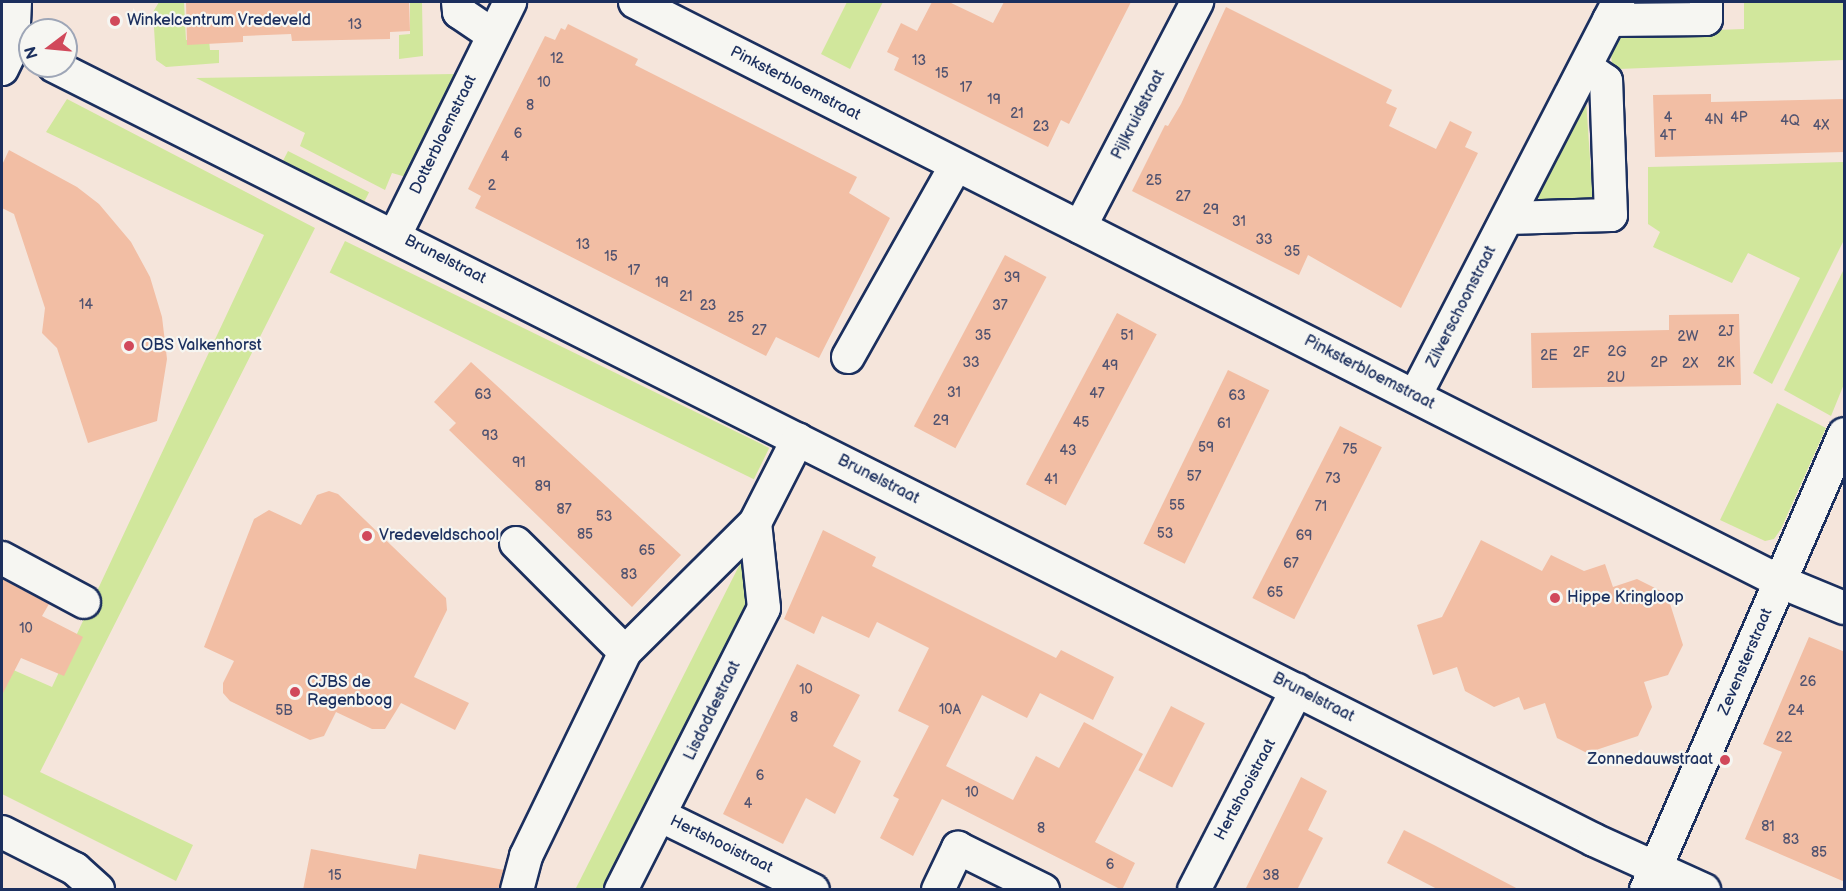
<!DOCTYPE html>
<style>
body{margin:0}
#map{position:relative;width:1846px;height:891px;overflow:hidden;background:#f5e5db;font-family:"Balsamiq Sans",sans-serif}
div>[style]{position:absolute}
.green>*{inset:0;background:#d1e79c;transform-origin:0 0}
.building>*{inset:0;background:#f2bea4;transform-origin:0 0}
.roads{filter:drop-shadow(2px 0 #1b2f5e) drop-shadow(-2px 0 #1b2f5e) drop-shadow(0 2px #1b2f5e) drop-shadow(0 -2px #1b2f5e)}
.street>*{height:32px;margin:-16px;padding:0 16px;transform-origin:16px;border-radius:16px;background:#f6f6f2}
.dots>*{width:16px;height:16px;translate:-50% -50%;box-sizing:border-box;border:3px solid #f6f6f2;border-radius:50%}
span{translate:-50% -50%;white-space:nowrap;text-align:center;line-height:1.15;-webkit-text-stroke:4.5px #f6f6f2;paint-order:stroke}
.number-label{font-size:14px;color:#515370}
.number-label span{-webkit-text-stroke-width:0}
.poi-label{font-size:16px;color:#1b2f5e}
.left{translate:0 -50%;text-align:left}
.right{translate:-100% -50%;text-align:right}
.street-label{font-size:16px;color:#1b2f5e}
.frame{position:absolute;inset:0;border:3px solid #1b2f5e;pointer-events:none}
.north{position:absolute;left:18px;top:18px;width:60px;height:60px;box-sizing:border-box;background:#f6f6f2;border:2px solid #9ea6b7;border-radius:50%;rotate:254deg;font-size:16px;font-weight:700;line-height:24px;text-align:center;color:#1b2f5e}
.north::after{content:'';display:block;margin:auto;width:21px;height:27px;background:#d1495b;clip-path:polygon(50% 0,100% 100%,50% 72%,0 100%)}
</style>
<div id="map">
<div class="green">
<div style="clip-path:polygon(159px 2px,184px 2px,186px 40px,209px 40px,210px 50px,219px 50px,219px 63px,166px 67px,156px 60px,153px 12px)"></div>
<div style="clip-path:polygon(410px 2px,422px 2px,423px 56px,399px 59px,399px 35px,410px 34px)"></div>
<div style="clip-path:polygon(847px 2px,883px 2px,850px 69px,821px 54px)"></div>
<div style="clip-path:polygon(1744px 2px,1844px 2px,1844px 60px,1619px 69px,1612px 64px,1610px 47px,1619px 36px,1630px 33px,1744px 29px)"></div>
<div style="clip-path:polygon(455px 74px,457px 79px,406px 177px,392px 173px,385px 190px,300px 146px,305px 133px,196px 78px)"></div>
<div style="clip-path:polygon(67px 99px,315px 228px,40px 772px,193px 845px,176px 881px,2px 794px,2px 665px,52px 687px,264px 235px,46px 132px)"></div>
<div style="clip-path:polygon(1586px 100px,1593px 203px,1543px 204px,1538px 198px,1539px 189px)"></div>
<div style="left:288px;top:151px;width:91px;height:12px;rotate:27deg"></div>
<div style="clip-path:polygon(1844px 162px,1844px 240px,1772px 384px,1753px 373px,1800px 278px,1748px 253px,1732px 283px,1653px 247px,1660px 232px,1648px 224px,1648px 167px)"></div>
<div style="left:345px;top:241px;width:472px;height:35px;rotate:26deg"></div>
<div style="clip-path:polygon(1844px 269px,1844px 384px,1831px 416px,1784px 390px)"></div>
<div style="clip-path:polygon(1777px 403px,1826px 428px,1781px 529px,1774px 539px,1765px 541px,1720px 520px)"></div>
<div style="clip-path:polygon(746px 552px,754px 600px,602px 889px,575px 890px)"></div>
</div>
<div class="building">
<div style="clip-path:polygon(186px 2px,409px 2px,410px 31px,390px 32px,390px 39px,292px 41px,291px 34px,243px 36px,243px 42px,187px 45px)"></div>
<div style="clip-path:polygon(932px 2px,949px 2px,993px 23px,1004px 2px,1131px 2px,1069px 124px,1061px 120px,1048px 147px,894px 70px,899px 58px,887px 52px,901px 23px,917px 31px)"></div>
<div style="clip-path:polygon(1226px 7px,1392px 90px,1386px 103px,1397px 108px,1389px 126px,1436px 149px,1450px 121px,1472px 132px,1465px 147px,1478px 153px,1401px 308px,1308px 255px,1299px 275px,1132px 191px,1165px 125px,1168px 126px,1181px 104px)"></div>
<div style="clip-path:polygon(568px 24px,638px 59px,635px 65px,857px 177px,849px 193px,890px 218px,819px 358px,776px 337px,766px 356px,475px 208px,481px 196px,468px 189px,545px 36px,555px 40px,561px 28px,565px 30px)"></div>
<div style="clip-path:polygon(1711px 94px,1711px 102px,1845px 99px,1845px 152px,1655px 157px,1653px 95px)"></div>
<div style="clip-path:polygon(9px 150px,77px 187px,99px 204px,131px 242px,150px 277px,162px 317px,167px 359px,157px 421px,88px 443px,57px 348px,42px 333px,45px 308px,14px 214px,2px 208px,2px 165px)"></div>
<div style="left:1005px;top:255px;width:47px;height:194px;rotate:28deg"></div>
<div style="left:1117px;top:313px;width:45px;height:194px;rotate:28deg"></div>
<div style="clip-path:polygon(1739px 314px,1741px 385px,1532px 388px,1531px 333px,1669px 330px,1669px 315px)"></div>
<div style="clip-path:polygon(471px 362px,681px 555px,632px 607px,449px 430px,456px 423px,434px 402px)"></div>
<div style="left:1228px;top:370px;width:46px;height:193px;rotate:26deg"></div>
<div style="left:1340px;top:426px;width:47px;height:193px;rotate:27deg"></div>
<div style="clip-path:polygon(329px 491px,338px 494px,446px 598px,447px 610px,414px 677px,469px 703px,455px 730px,401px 703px,385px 729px,372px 729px,336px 712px,324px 736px,310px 740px,230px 701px,223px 693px,223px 683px,234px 661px,204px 647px,254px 519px,269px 510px,301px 525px,317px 495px)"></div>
<div style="clip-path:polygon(823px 530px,876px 557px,872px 566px,1056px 658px,1061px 650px,1114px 677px,1093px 720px,1040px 693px,1027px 718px,982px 695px,946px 766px,1013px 800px,1036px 756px,1059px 768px,1084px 722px,1143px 754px,1095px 842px,1135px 863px,1122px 890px,942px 799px,913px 856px,880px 838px,899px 799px,893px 796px,929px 726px,898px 711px,929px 648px,877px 622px,869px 638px,822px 616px,814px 634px,784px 619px)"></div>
<div style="clip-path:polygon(1481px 540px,1542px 571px,1551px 555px,1584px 571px,1605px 564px,1613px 587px,1637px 579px,1667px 594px,1683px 645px,1668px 675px,1644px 682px,1652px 707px,1638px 736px,1587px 753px,1557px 738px,1545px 703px,1524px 710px,1519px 697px,1494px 707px,1465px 691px,1457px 667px,1433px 675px,1417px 625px,1442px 617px)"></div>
<div style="clip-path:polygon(2px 579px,49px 604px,42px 616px,83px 637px,64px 676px,21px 658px,2px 695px)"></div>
<div style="clip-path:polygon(1809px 637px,1845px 652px,1845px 882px,1745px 839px,1782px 752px,1763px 744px)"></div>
<div style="clip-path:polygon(797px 664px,860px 695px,833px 746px,861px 761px,835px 814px,806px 798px,783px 844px,723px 814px)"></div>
<div style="left:1171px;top:706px;width:38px;height:72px;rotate:27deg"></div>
<div style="clip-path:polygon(1301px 777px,1327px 791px,1308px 830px,1323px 838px,1297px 890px,1245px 890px)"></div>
<div style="clip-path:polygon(1404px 830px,1434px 845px,1520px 890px,1439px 890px,1387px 863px)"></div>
<div style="clip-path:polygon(311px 849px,416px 869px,419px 854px,504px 870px,500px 890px,303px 890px)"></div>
</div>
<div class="roads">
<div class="street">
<div style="left:458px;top:2px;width:10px;rotate:84deg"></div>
<div style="left:459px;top:12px;width:41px;rotate:34.1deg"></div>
<div style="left:635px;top:2px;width:1284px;rotate:26.84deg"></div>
<div style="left:1781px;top:582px;width:68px;rotate:22.4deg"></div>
<div style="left:1609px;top:20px;width:97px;rotate:-0.6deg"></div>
<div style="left:1706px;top:19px;width:17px;rotate:-90deg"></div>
<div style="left:54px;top:66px;width:1724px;rotate:26.68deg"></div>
<div style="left:1594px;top:840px;width:121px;rotate:24.4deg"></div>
<div style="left:2px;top:69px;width:25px;rotate:-64deg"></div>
<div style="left:13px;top:46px;width:44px;rotate:-87.4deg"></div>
<div style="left:1508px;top:218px;width:103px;rotate:-1.7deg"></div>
<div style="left:1611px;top:215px;width:134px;rotate:-92.1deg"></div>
<div style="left:1606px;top:81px;width:24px;rotate:-145deg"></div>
<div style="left:1080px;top:227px;width:254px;rotate:-62.5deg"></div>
<div style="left:395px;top:235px;width:260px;rotate:-63.7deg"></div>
<div style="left:848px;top:357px;width:218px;rotate:-60.6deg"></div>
<div style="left:1415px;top:396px;width:443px;rotate:-62.7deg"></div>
<div style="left:516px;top:543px;width:154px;rotate:45deg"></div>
<div style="left:2px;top:558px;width:93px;rotate:28.2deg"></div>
<div style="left:661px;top:816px;width:169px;rotate:26deg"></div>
<div style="left:2px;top:832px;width:82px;rotate:26.9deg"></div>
<div style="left:75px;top:869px;width:31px;rotate:42deg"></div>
<div style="left:517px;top:890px;width:35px;rotate:-75deg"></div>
<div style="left:526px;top:856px;width:227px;rotate:-64.1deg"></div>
<div style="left:625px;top:652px;width:183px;rotate:-44.8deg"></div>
<div style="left:755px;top:523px;width:94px;rotate:-62.9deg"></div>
<div style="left:621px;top:890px;width:316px;rotate:-63.1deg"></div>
<div style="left:764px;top:608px;width:85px;rotate:-96deg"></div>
<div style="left:938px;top:890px;width:47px;rotate:-64.5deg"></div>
<div style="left:958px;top:848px;width:95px;rotate:26.3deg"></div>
<div style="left:1194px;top:890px;width:225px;rotate:-62.8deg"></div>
<div style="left:1646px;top:890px;width:497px;rotate:-66.5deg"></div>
</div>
</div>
<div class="dots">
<div style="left:115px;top:21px;background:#d1495b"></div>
<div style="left:129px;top:346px;background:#d1495b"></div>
<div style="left:367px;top:536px;background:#d1495b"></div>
<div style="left:1555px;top:598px;background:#d1495b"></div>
<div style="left:295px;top:692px;background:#d1495b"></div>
<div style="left:1725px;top:760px;background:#d1495b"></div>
</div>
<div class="number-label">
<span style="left:355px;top:25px">13</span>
<span style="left:557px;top:59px">12</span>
<span style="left:919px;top:61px">13</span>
<span style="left:942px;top:74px">15</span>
<span style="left:544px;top:83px">10</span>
<span style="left:966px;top:88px">17</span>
<span style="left:994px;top:100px">19</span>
<span style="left:530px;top:106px">8</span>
<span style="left:1017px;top:114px">21</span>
<span style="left:1668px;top:118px">4</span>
<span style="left:1739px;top:118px">4P</span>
<span style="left:1714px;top:120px">4N</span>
<span style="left:1790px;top:121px">4Q</span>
<span style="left:1821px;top:126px">4X</span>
<span style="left:1041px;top:127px">23</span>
<span style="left:518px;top:134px">6</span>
<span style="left:1668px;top:136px">4T</span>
<span style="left:505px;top:157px">4</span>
<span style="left:1154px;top:181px">25</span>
<span style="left:492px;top:186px">2</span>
<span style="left:1183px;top:197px">27</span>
<span style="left:1211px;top:210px">29</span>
<span style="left:1239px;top:222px">31</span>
<span style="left:1264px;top:240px">33</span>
<span style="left:583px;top:245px">13</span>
<span style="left:1292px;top:252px">35</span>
<span style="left:611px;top:257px">15</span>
<span style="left:634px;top:271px">17</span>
<span style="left:1012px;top:278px">39</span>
<span style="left:662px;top:283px">19</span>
<span style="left:686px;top:297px">21</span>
<span style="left:86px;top:305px">14</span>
<span style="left:708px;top:306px">23</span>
<span style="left:1000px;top:306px">37</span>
<span style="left:736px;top:318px">25</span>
<span style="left:759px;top:331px">27</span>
<span style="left:1726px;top:332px">2J</span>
<span style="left:983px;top:336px">35</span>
<span style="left:1127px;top:336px">51</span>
<span style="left:1688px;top:337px">2W</span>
<span style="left:1617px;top:352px">2G</span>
<span style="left:1581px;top:353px">2F</span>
<span style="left:1549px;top:356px">2E</span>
<span style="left:971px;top:363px">33</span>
<span style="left:1659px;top:363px">2P</span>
<span style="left:1726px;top:363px">2K</span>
<span style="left:1690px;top:364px">2X</span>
<span style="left:1110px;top:366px">49</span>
<span style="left:1616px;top:378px">2U</span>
<span style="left:954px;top:393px">31</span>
<span style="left:1097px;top:394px">47</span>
<span style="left:483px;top:395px">63</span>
<span style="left:1237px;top:396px">63</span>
<span style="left:941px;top:421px">29</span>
<span style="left:1081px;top:423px">45</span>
<span style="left:1224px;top:424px">61</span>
<span style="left:490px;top:436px">93</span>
<span style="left:1206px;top:448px">59</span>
<span style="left:1350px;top:450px">75</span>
<span style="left:1068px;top:451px">43</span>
<span style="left:519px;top:463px">91</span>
<span style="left:1194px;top:477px">57</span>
<span style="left:1333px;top:479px">73</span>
<span style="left:1051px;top:480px">41</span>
<span style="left:543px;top:487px">89</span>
<span style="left:1177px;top:506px">55</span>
<span style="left:1321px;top:507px">71</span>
<span style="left:564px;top:510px">87</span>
<span style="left:604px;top:517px">53</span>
<span style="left:1165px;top:534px">53</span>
<span style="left:585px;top:535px">85</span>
<span style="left:1304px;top:536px">69</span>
<span style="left:647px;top:551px">65</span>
<span style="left:1291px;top:564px">67</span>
<span style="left:629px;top:575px">83</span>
<span style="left:1275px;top:593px">65</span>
<span style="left:26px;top:629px">10</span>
<span style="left:1808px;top:682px">26</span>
<span style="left:806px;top:690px">10</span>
<span style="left:950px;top:710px">10A</span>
<span style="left:284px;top:711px">5B</span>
<span style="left:1796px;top:711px">24</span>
<span style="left:794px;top:718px">8</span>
<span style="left:1784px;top:738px">22</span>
<span style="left:760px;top:776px">6</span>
<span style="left:972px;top:793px">10</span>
<span style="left:748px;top:804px">4</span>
<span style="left:1768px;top:827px">81</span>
<span style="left:1041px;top:829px">8</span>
<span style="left:1791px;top:840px">83</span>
<span style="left:1819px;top:853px">85</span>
<span style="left:1110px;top:865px">6</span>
<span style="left:335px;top:876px">15</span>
<span style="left:1271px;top:876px">38</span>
</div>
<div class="poi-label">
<span class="left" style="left:127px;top:21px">Winkelcentrum Vredeveld</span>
<span class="left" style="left:141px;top:346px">OBS Valkenhorst</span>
<span class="left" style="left:379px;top:536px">Vredeveldschool</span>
<span class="left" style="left:1567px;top:598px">Hippe Kringloop</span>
<span class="left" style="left:307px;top:692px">CJBS de<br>Regenboog</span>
<span class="right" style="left:1713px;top:760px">Zonnedauwstraat</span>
</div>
<div class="street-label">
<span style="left:795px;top:84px;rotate:27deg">Pinksterbloemstraat</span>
<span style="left:1139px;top:115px;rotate:-63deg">Pijlkruidstraat</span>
<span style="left:444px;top:135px;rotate:-64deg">Dotterbloemstraat</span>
<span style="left:445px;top:260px;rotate:27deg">Brunelstraat</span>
<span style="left:1462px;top:307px;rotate:-63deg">Zilverschoonstraat</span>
<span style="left:1369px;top:373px;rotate:27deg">Pinksterbloemstraat</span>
<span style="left:878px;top:480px;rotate:27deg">Brunelstraat</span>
<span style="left:1746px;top:662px;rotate:-67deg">Zevensterstraat</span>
<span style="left:1313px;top:698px;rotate:27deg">Brunelstraat</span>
<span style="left:713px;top:711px;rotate:-64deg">Lisdoddestraat</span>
<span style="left:1246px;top:790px;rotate:-62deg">Hertshooistraat</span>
<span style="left:721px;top:845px;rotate:26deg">Hertshooistraat</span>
</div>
<div class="frame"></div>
<div class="north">N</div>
</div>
